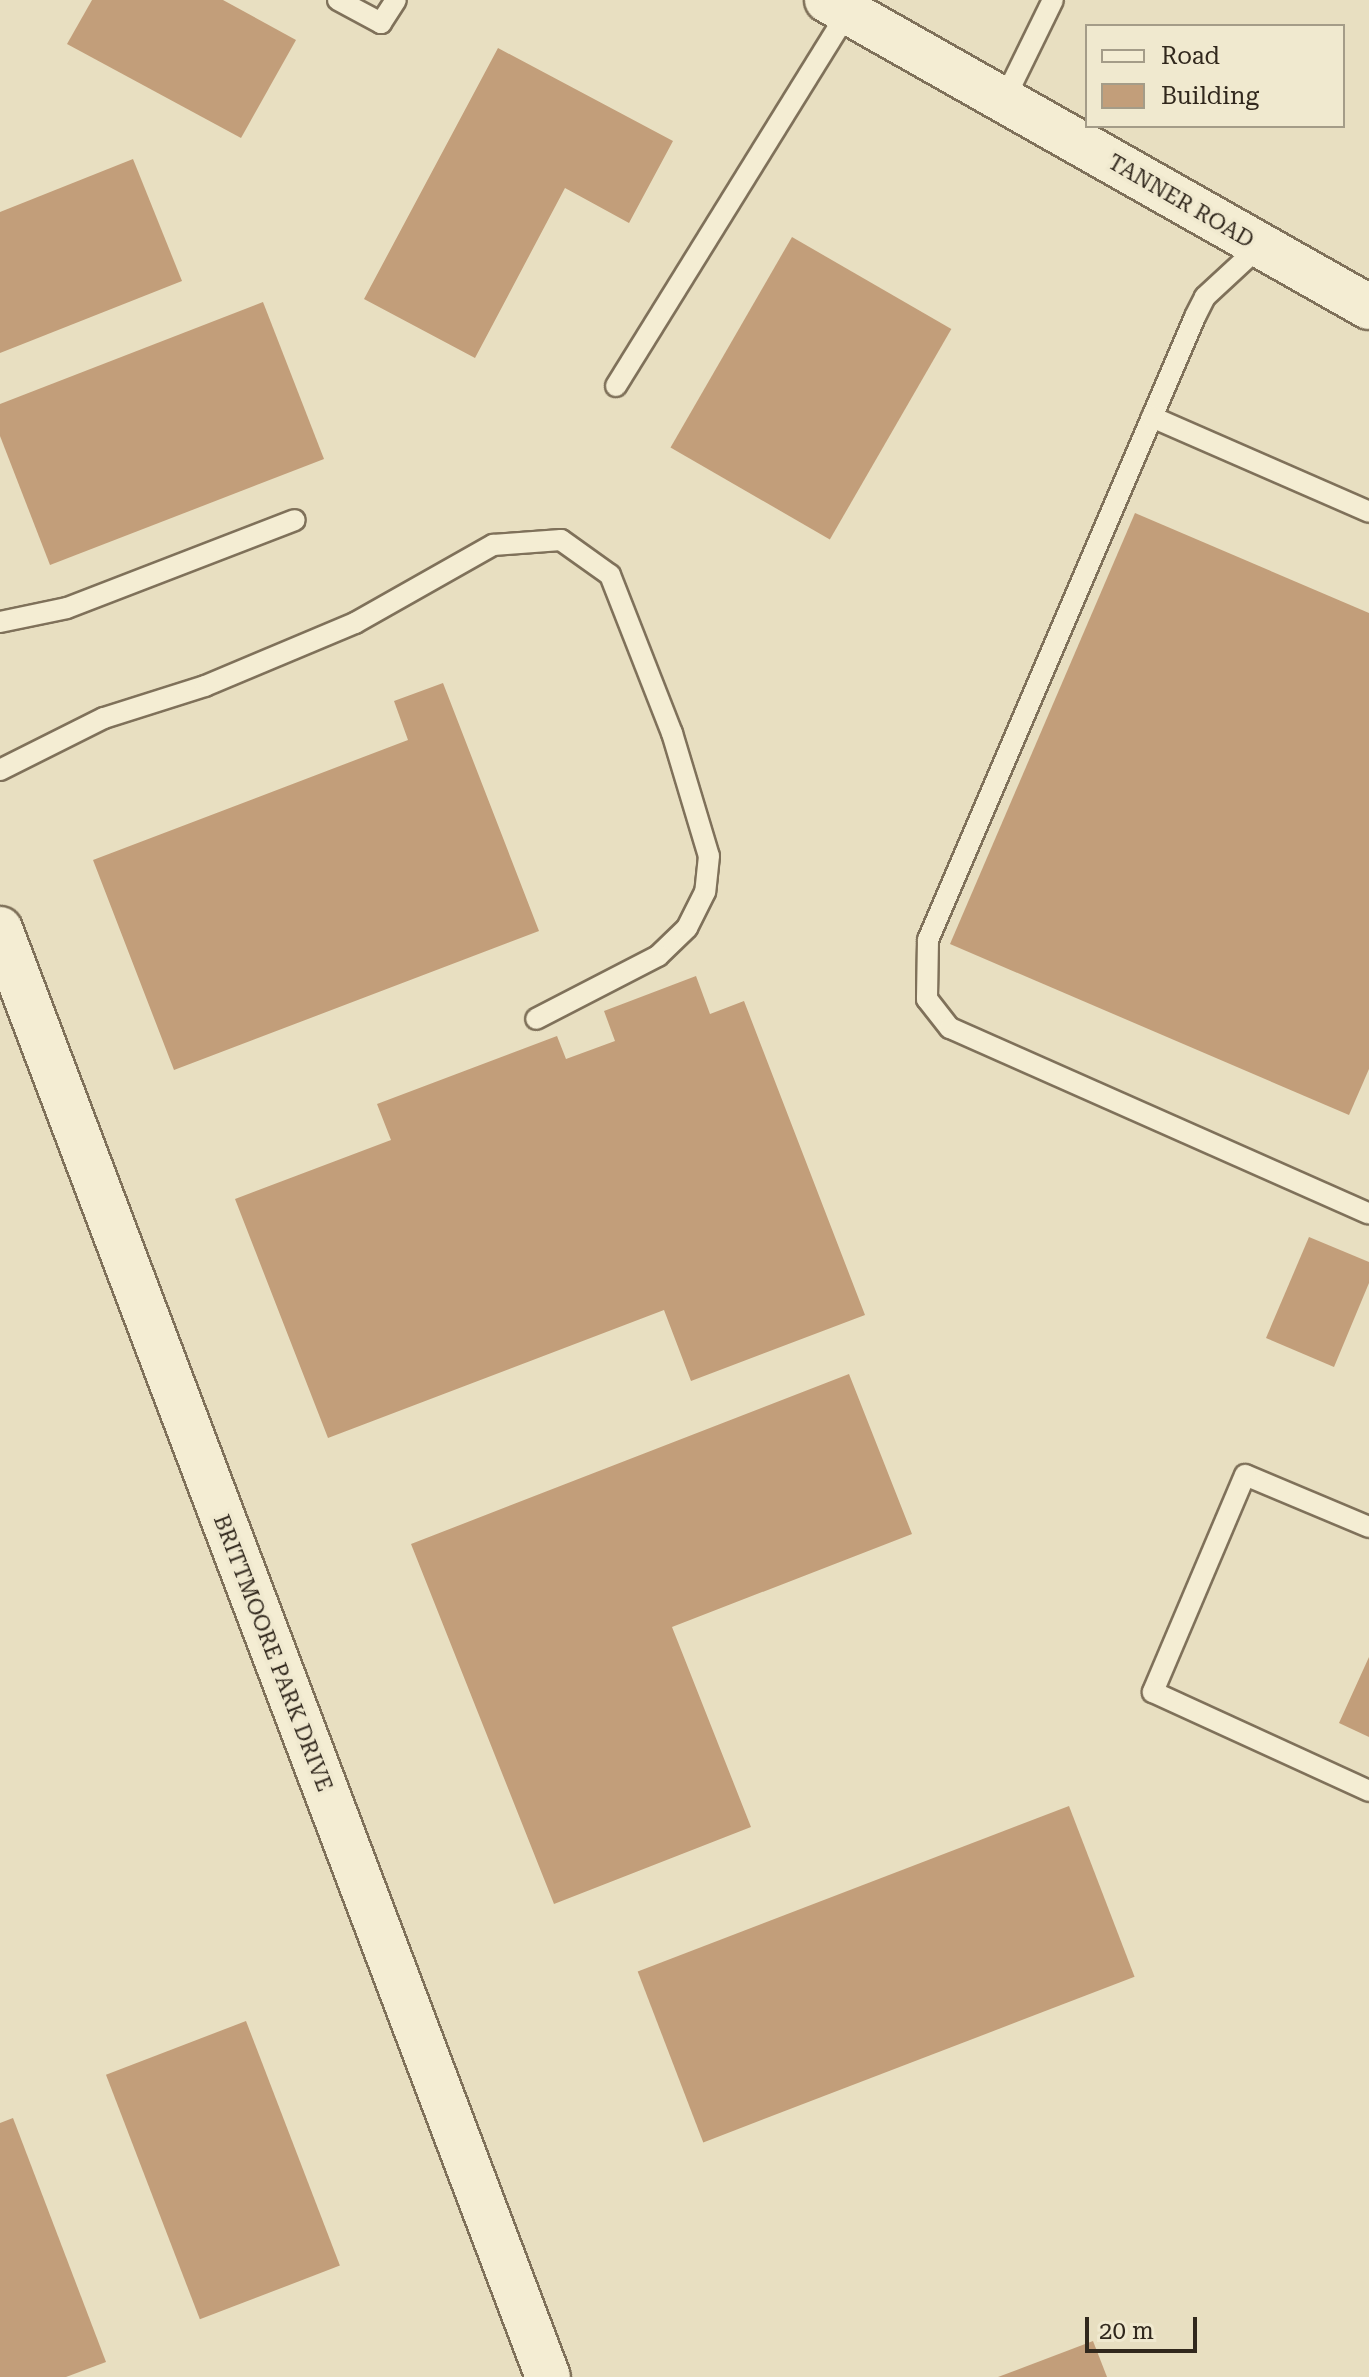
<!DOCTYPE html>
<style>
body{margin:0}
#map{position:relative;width:1369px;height:2377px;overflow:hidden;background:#e8dfc1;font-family:"Roboto Serif",serif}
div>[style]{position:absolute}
.building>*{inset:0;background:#c29e7a;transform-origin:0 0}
.roads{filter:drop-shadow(2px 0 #7f715a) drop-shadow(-2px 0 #7f715a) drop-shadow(0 2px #7f715a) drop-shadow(0 -2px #7f715a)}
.service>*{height:20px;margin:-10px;padding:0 10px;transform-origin:10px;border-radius:10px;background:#f4edd3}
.tertiary>*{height:44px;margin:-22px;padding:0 22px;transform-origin:22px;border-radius:22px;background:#f4edd3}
.secondary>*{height:44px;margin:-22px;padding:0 22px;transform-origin:22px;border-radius:22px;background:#f4edd3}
span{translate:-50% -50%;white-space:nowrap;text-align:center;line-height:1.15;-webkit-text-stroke:7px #f0e9cf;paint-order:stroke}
.street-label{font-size:22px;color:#31281d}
.legend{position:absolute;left:1085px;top:24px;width:260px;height:104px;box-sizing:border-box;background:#f0e9cf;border:2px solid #a49c88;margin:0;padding:10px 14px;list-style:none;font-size:24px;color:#31281d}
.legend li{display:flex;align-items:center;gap:16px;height:40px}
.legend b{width:40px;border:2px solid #a49c88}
.scale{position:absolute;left:1085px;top:2317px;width:112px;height:36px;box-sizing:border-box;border:4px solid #31281d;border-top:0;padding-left:10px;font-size:24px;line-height:28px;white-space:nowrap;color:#31281d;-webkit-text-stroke:6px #f0e9cf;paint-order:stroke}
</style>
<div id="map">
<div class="building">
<div style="clip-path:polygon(92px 0,223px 0,296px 40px,241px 138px,67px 44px)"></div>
<div style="clip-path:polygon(498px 48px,673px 141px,629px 223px,565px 188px,475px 358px,364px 299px)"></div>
<div style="clip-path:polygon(133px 159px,182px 281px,0 353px,0 212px)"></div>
<div style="left:792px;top:237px;width:184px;height:243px;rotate:30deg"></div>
<div style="clip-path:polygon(263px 302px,324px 459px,50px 565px,0 436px,0 404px)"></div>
<div style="clip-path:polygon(1135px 513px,1369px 613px,1369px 1069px,1349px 1115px,950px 944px)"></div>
<div style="clip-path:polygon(443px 683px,539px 931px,174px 1070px,93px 860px,408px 740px,394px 701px)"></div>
<div style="clip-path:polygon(696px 976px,710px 1014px,744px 1001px,865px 1315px,691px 1381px,664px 1310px,328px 1438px,235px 1199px,391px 1140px,377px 1104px,557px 1036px,566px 1059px,615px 1041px,604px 1011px)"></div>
<div style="clip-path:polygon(1309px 1237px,1369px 1262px,1369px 1283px,1334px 1367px,1266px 1338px)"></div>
<div style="clip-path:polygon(849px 1374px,912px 1534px,672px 1627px,751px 1827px,554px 1904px,411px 1544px)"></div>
<div style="clip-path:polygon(1369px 1657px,1369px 1737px,1339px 1723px)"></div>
<div style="left:1069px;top:1806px;width:183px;height:462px;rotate:69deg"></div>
<div style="left:246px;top:2021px;width:262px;height:150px;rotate:69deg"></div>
<div style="clip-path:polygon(13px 2118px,106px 2362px,66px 2377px,0 2377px,0 2123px)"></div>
<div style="clip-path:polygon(1093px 2341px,1107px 2377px,998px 2377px)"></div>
</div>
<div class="roads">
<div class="service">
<div style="left:338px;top:0;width:49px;rotate:28.1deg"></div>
<div style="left:381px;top:23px;width:27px;rotate:-57deg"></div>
<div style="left:1004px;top:100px;width:111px;rotate:-63.9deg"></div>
<div style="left:1260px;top:246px;width:75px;rotate:137.2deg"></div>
<div style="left:1205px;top:297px;width:22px;rotate:117deg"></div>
<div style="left:1195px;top:317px;width:678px;rotate:113.2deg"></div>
<div style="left:928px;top:940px;width:59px;rotate:91deg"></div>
<div style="left:927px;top:999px;width:37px;rotate:52deg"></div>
<div style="left:950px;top:1028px;width:458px;rotate:23.9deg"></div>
<div style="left:616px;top:386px;width:440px;rotate:-58.2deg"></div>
<div style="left:1152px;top:417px;width:237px;rotate:23.6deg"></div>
<div style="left:0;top:622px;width:68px;rotate:-11.8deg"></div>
<div style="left:67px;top:608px;width:244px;rotate:-21.1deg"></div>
<div style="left:0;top:770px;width:116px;rotate:-26.6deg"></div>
<div style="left:104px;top:718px;width:106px;rotate:-17.6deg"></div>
<div style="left:205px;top:686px;width:163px;rotate:-22.8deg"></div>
<div style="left:355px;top:623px;width:159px;rotate:-29.5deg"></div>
<div style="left:493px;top:545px;width:68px;rotate:-4.2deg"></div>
<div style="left:561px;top:540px;width:60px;rotate:35.5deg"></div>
<div style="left:610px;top:575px;width:170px;rotate:68.6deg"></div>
<div style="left:672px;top:733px;width:128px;rotate:73.3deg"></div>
<div style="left:709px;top:856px;width:36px;rotate:96deg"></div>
<div style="left:705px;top:892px;width:40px;rotate:116.6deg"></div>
<div style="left:687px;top:928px;width:40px;rotate:136deg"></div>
<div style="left:658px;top:956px;width:137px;rotate:152.7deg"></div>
<div style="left:1369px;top:1527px;width:134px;rotate:-157.2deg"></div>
<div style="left:1245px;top:1475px;width:236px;rotate:113deg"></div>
<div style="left:1153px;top:1692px;width:238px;rotate:24.6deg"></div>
</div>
<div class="tertiary">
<div style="left:0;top:929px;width:1548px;rotate:69.27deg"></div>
</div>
<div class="secondary">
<div style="left:827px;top:0;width:623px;rotate:29.53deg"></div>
</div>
</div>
<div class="street-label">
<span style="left:1181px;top:201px;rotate:30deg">TANNER ROAD</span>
<span style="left:273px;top:1653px;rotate:69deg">BRITTMOORE PARK DRIVE</span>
</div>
<ul class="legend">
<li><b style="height:10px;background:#f4edd3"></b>Road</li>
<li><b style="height:22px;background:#c29e7a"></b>Building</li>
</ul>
<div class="scale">20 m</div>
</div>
